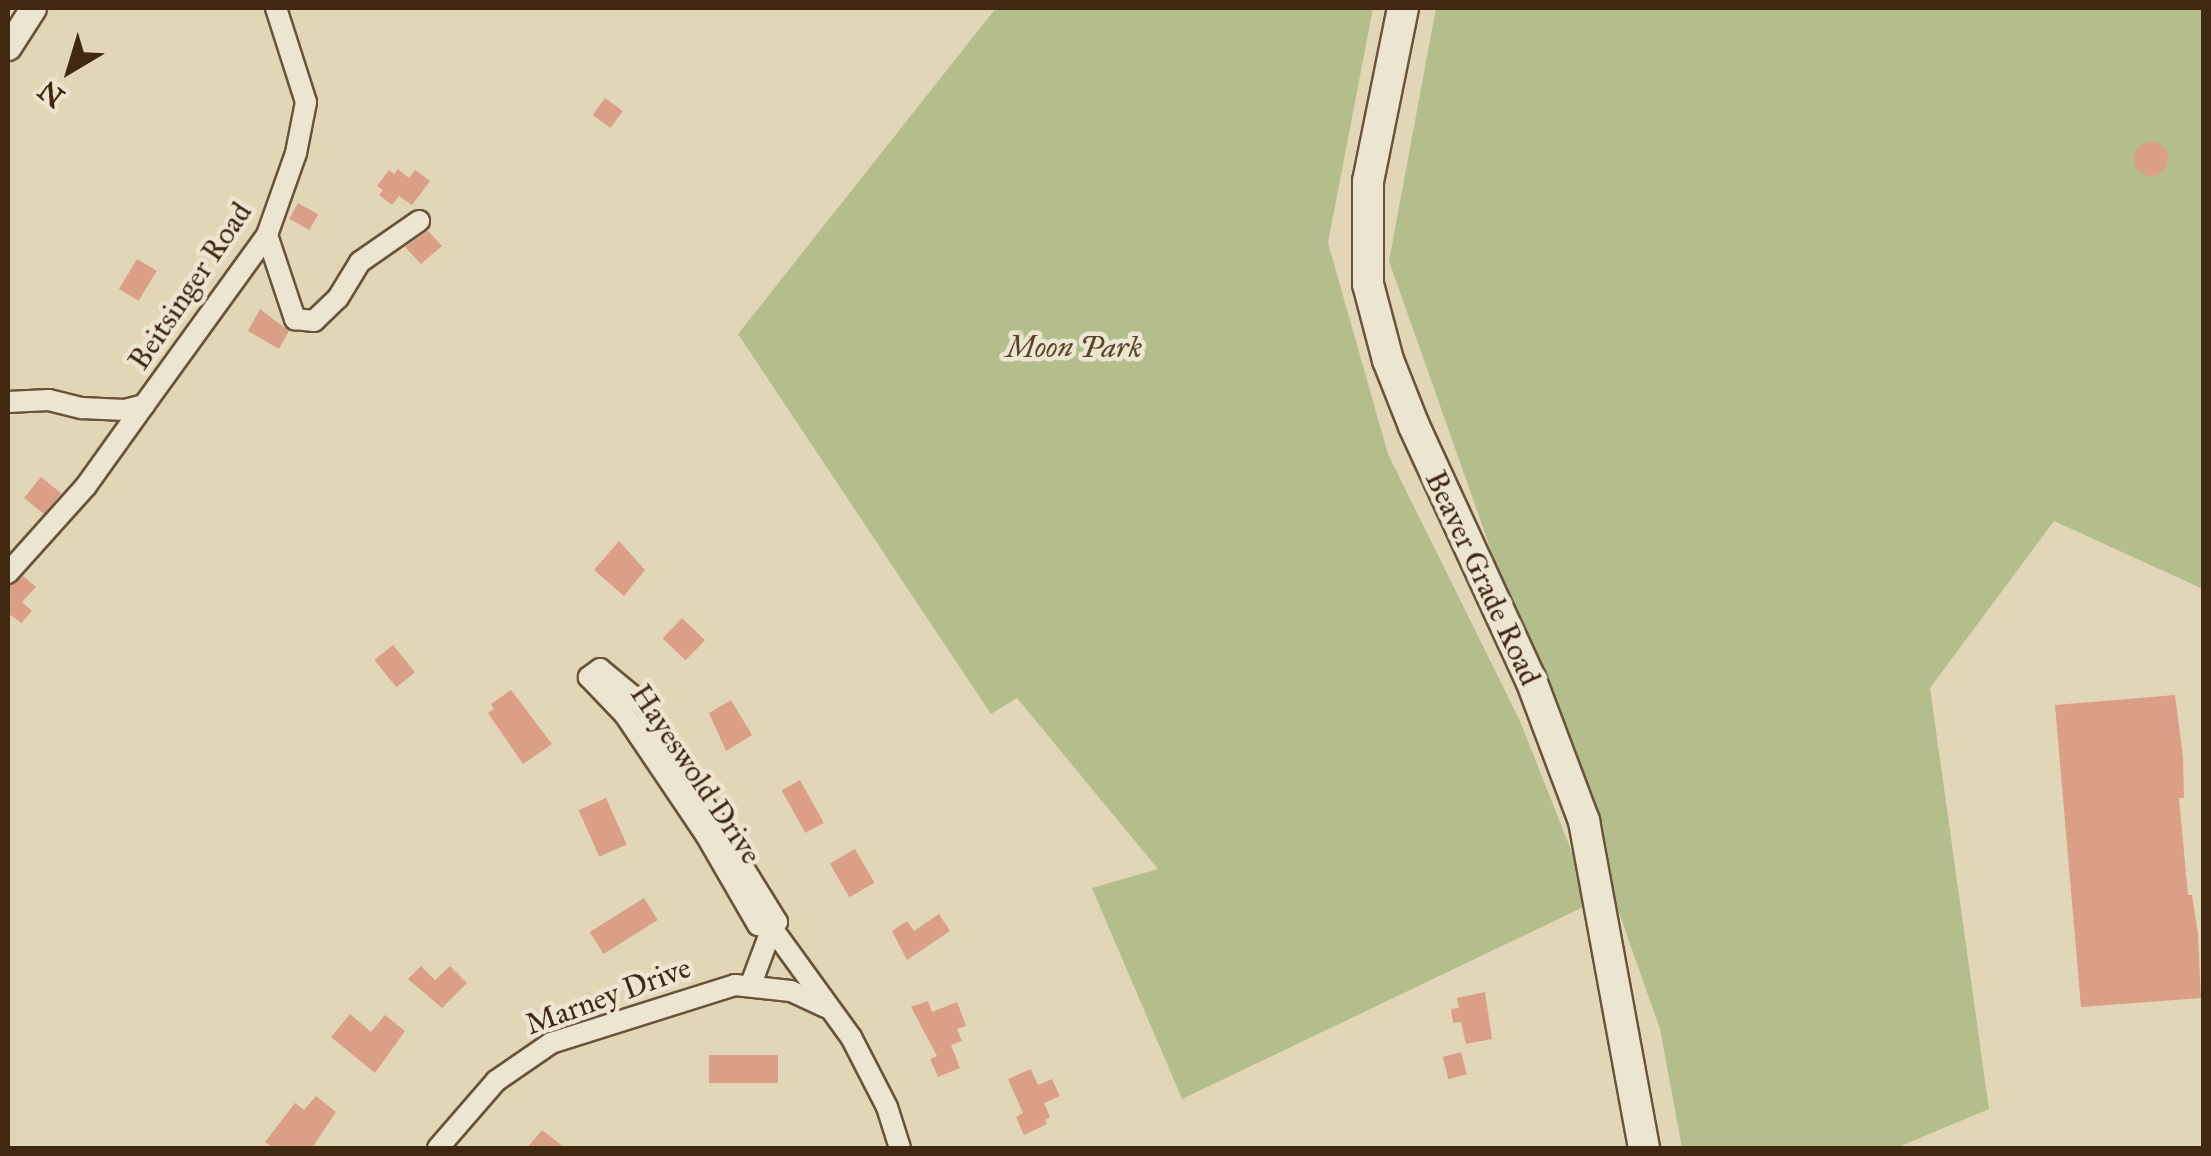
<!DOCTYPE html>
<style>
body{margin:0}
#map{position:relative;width:2211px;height:1156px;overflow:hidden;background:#e1d7b6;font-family:"IM FELL Great Primer",serif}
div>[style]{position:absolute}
.green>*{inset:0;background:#b4be8d}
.building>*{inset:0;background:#db9f87;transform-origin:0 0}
.round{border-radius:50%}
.roads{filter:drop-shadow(2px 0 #69543a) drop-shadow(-2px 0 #69543a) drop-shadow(0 2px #69543a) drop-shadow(0 -2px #69543a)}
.minor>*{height:20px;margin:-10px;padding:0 10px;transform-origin:10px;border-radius:10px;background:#ece5d0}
.tertiary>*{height:25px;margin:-12.5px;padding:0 12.5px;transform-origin:12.5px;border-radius:12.5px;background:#ece5d0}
.secondary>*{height:30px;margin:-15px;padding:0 15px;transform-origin:15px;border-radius:15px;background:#ece5d0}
span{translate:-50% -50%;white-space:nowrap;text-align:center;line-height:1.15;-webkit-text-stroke:9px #ece5d0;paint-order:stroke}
.street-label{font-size:30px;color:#412811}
.park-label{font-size:30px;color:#58462a;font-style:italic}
.frame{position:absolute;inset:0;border:10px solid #412811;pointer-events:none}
.north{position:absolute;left:20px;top:20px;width:100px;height:100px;-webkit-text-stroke:8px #ece5d0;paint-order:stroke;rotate:218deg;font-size:28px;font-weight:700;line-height:40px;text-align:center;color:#412811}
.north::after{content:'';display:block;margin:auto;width:35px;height:45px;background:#412811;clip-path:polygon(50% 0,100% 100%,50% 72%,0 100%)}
</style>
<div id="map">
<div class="green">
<div style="clip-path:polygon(996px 8px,1373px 8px,1328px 243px,1388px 454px,1520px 721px,1592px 903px,1182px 1099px,1092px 888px,1158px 869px,1017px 698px,991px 714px,738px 334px)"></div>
<div style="clip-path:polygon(1436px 8px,2203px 8px,2203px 589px,2054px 521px,1930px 688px,1989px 1109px,1896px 1148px,1682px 1148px,1660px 1029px,1389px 261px)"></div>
</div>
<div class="building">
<div style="left:605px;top:98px;width:22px;height:21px;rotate:36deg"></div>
<div class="round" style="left:2134px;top:142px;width:34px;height:34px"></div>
<div style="clip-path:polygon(398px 169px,409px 178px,415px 170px,430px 181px,412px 205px,399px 196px,392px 205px,379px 195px,383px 190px,377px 186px,389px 170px,394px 174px)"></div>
<div style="left:298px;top:203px;width:23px;height:18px;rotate:29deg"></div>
<div style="clip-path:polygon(428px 231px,442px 246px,421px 264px,405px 247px)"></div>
<div style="left:137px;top:259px;width:23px;height:35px;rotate:31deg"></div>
<div style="clip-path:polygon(260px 309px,289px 331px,279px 349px,248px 331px)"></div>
<div style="left:41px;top:477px;width:26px;height:27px;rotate:39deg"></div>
<div style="clip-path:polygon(619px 541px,645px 570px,624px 596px,594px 570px)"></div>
<div style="clip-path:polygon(23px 576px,36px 587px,22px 602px,32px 611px,21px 623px,11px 615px,8px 618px,8px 586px)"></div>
<div style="left:682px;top:618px;width:32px;height:28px;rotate:44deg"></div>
<div style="left:393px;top:645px;width:35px;height:24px;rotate:51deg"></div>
<div style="clip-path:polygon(511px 690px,552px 744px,523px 764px,488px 713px,494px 709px,491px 704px)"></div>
<div style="clip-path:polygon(2175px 695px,2183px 757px,2184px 798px,2179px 798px,2188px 895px,2192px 895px,2198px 934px,2201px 998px,2081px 1007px,2055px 705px)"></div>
<div style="clip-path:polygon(731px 700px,752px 735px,726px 751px,709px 713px)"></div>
<div style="left:800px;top:780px;width:49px;height:21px;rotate:61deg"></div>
<div style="left:606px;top:798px;width:51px;height:30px;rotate:66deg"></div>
<div style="left:855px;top:849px;width:39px;height:29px;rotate:60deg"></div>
<div style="left:644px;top:898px;width:26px;height:64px;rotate:58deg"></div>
<div style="clip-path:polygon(939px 914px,950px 931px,907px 960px,892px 931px,907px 921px,914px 931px)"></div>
<div style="clip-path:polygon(421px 966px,435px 980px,450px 966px,467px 983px,442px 1008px,408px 979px)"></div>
<div style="clip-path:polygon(1485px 992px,1492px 1039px,1466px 1044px,1461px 1022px,1453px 1023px,1451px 1009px,1459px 1008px,1457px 998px)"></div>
<div style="clip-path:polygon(928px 1001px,932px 1012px,957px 1002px,966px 1026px,957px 1029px,962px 1041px,951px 1045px,960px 1068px,938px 1077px,930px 1059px,937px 1056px,911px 1007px)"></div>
<div style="clip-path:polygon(350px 1014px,371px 1032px,385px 1015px,405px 1031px,375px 1073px,331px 1037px)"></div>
<div style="left:1461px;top:1052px;width:23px;height:19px;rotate:75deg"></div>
<div style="left:709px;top:1055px;width:69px;height:28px"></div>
<div style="clip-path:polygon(1031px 1069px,1038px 1085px,1052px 1079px,1060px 1096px,1044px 1103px,1050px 1117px,1045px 1120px,1047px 1124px,1024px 1135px,1016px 1117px,1023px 1113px,1008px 1079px)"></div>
<div style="clip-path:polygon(316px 1096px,336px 1112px,312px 1148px,274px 1148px,265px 1142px,295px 1103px,304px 1110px)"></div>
<div style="clip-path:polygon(542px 1130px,565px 1148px,527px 1148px)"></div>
</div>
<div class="roads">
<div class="minor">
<div style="left:267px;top:235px;width:89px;rotate:71.6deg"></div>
<div style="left:295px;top:319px;width:19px;rotate:6deg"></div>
<div style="left:314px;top:321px;width:33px;rotate:-44deg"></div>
<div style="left:338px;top:298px;width:42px;rotate:-58.6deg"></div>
<div style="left:360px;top:262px;width:72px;rotate:-34.8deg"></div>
<div style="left:8px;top:402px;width:41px;rotate:-2.8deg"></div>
<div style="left:49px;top:400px;width:34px;rotate:14deg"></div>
<div style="left:82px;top:408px;width:43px;rotate:2.7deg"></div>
<div style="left:125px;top:410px;width:20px;rotate:-15deg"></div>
<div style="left:144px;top:405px;width:210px;rotate:-54.1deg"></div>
<div style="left:267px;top:235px;width:87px;rotate:-70.5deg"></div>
<div style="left:296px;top:153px;width:52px;rotate:-78.9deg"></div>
<div style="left:306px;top:102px;width:99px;rotate:-107.7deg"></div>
<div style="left:8px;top:573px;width:117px;rotate:-48.1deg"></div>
<div style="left:86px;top:486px;width:100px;rotate:-54.4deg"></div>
<div style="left:751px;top:984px;width:60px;rotate:-69.4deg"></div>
<div style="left:772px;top:928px;width:8px;rotate:-50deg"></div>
<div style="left:777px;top:922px;width:258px;rotate:-121.8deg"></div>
<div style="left:641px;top:703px;width:53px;rotate:-140.3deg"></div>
<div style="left:600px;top:669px;width:14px;rotate:144deg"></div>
<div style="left:589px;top:677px;width:52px;rotate:46.5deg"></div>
<div style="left:625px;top:715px;width:145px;rotate:56deg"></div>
<div style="left:706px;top:835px;width:104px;rotate:60deg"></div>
<div style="left:758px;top:925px;width:14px;rotate:12deg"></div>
<div style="left:772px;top:928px;width:135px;rotate:54.1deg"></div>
<div style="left:851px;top:1037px;width:79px;rotate:62.8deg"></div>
<div style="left:887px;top:1107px;width:43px;rotate:72.4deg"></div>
<div style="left:438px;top:1148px;width:89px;rotate:-49.1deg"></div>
<div style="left:496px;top:1081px;width:67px;rotate:-34.6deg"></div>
<div style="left:551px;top:1043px;width:193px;rotate:-17.5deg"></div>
<div style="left:735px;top:985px;width:56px;rotate:6.1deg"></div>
<div style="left:791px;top:991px;width:38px;rotate:25deg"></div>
</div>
<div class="tertiary">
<div style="left:8px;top:47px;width:46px;rotate:-57.3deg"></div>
</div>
<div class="secondary">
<div style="left:1403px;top:8px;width:177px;rotate:101.4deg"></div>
<div style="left:1368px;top:181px;width:103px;rotate:90deg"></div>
<div style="left:1368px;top:284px;width:79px;rotate:75.3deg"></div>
<div style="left:1388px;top:360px;width:71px;rotate:68.5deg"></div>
<div style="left:1414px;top:426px;width:280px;rotate:65.3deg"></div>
<div style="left:1531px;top:680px;width:151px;rotate:69.4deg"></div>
<div style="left:1584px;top:821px;width:332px;rotate:79.6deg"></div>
</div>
</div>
<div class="street-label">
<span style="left:190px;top:286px;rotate:-56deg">Beitsinger Road</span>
<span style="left:1483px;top:578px;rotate:65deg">Beaver Grade Road</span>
<span style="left:696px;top:774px;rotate:56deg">Hayeswold Drive</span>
<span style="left:608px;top:996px;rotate:-20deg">Marney Drive</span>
</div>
<div class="park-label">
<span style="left:1074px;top:347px">Moon Park</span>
</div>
<div class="frame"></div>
<div class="north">N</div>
</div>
